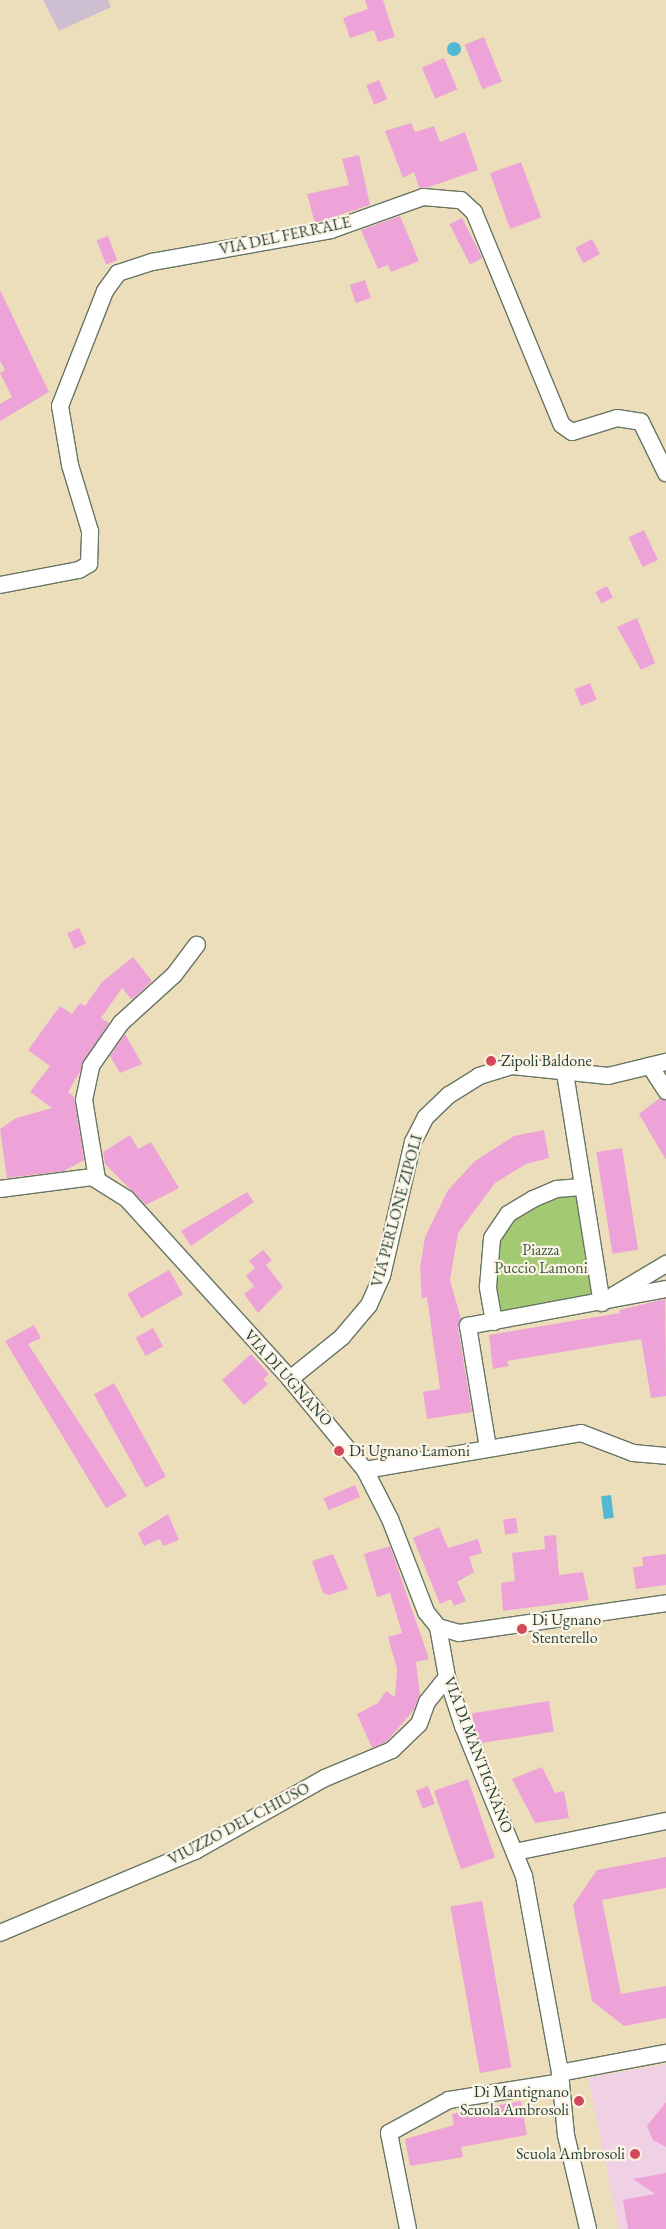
<!DOCTYPE html>
<style>
body{margin:0}
#map{position:relative;width:666px;height:2229px;overflow:hidden;background:#ecdebb;font-family:"EB Garamond",serif}
div>[style]{position:absolute}
.built>*{inset:0;background:#f0d0e5}
.industrial>*{inset:0;background:#cebed2}
.green>*{inset:0;background:#a3c973}
.water>*{inset:0;background:#53b8d1;transform-origin:0 0}
.round{border-radius:50%}
.building>*{inset:0;background:#eda3d7;transform-origin:0 0}
.roads{filter:drop-shadow(1px 0 #677563) drop-shadow(-1px 0 #677563) drop-shadow(0 1px #677563) drop-shadow(0 -1px #677563)}
.minor>*{height:16px;margin:-8px;padding:0 8px;transform-origin:8px;border-radius:8px;background:#fff}
.dots>*{width:14px;height:14px;translate:-50% -50%;box-sizing:border-box;border:2px solid #fcf5e5;border-radius:50%}
span{translate:-50% -50%;white-space:nowrap;text-align:center;line-height:1.15;-webkit-text-stroke:4.5px #fcf5e5;paint-order:stroke}
.street-label{font-size:16px;color:#1f3d34}
.poi-label{font-size:16px;color:#1f3d34}
.left{translate:0 -50%;text-align:left}
.right{translate:-100% -50%;text-align:right}
.park-label{font-size:16px;color:#395941}
</style>
<div id="map">
<div class="built">
<div style="clip-path:polygon(666px 2064px,666px 2229px,619px 2229px,588px 2078px)"></div>
</div>
<div class="industrial">
<div style="clip-path:polygon(43px 0,108px 0,111px 7px,59px 31px)"></div>
</div>
<div class="green">
<div style="clip-path:polygon(576px 1191px,595px 1297px,497px 1313px,492px 1286px,497px 1240px,509px 1221px,526px 1207px)"></div>
</div>
<div class="water">
<div class="round" style="left:447px;top:42px;width:14px;height:14px"></div>
<div style="left:611px;top:1495px;width:23px;height:10px;rotate:83deg"></div>
</div>
<div class="building">
<div style="clip-path:polygon(365px 0,383px 0,395px 37px,378px 42px,374px 30px,350px 38px,343px 18px,368px 9px)"></div>
<div style="left:484px;top:37px;width:48px;height:21px;rotate:68deg"></div>
<div style="left:444px;top:58px;width:34px;height:24px;rotate:67deg"></div>
<div style="left:379px;top:80px;width:21px;height:14px;rotate:67deg"></div>
<div style="clip-path:polygon(411px 123px,415px 132px,434px 126px,440px 142px,465px 132px,478px 170px,429px 187px,419px 188px,414px 172px,403px 178px,385px 131px)"></div>
<div style="clip-path:polygon(359px 155px,370px 205px,315px 223px,307px 194px,349px 185px,342px 159px)"></div>
<div style="left:521px;top:162px;width:59px;height:33px;rotate:70deg"></div>
<div style="clip-path:polygon(400px 216px,419px 261px,391px 272px,388px 265px,378px 269px,361px 230px)"></div>
<div style="left:462px;top:218px;width:45px;height:14px;rotate:63deg"></div>
<div style="left:108px;top:236px;width:26px;height:12px;rotate:69deg"></div>
<div style="left:592px;top:239px;width:17px;height:19px;rotate:62deg"></div>
<div style="left:365px;top:280px;width:19px;height:16px;rotate:72deg"></div>
<div style="clip-path:polygon(0 290px,49px 392px,0 421px,0 404px,12px 397px,0 373px,5px 370px,0 361px)"></div>
<div style="left:644px;top:530px;width:33px;height:17px;rotate:65deg"></div>
<div style="left:607px;top:586px;width:13px;height:13px;rotate:63deg"></div>
<div style="clip-path:polygon(637px 618px,655px 663px,641px 670px,617px 627px)"></div>
<div style="left:590px;top:683px;width:18px;height:17px;rotate:68deg"></div>
<div style="left:79px;top:928px;width:17px;height:13px;rotate:65deg"></div>
<div style="clip-path:polygon(133px 957px,152px 981px,132px 1000px,122px 988px,101px 1018px,109px 1023px,68px 1092px,74px 1097px,84px 1160px,64px 1171px,7px 1178px,0 1129px,16px 1118px,52px 1108px,30px 1092px,50px 1066px,28px 1050px,60px 1006px,72px 1014px,80px 1003px,85px 1006px,102px 982px)"></div>
<div style="clip-path:polygon(125px 1034px,142px 1064px,120px 1073px,110px 1056px)"></div>
<div style="clip-path:polygon(660px 1098px,666px 1101px,666px 1160px,639px 1114px)"></div>
<div style="clip-path:polygon(544px 1130px,549px 1158px,526px 1164px,495px 1183px,458px 1233px,450px 1280px,461px 1319px,458px 1328px,472px 1412px,427px 1419px,423px 1392px,440px 1389px,427px 1297px,422px 1299px,420px 1269px,425px 1237px,448px 1190px,475px 1161px,514px 1136px)"></div>
<div style="clip-path:polygon(130px 1135px,138px 1149px,151px 1142px,179px 1188px,146px 1205px,105px 1164px,103px 1152px)"></div>
<div style="left:622px;top:1148px;width:103px;height:26px;rotate:81deg"></div>
<div style="clip-path:polygon(247px 1192px,254px 1202px,191px 1246px,181px 1231px)"></div>
<div style="clip-path:polygon(263px 1250px,272px 1260px,266px 1265px,283px 1287px,258px 1313px,244px 1294px,254px 1286px,246px 1276px,255px 1268px,249px 1261px)"></div>
<div style="left:169px;top:1270px;width:28px;height:48px;rotate:60deg"></div>
<div style="clip-path:polygon(665px 1299px,666px 1396px,651px 1398px,641px 1339px,507px 1361px,509px 1366px,493px 1369px,489px 1335px,620px 1313px,619px 1310px)"></div>
<div style="clip-path:polygon(34px 1325px,41px 1338px,28px 1344px,127px 1496px,106px 1508px,5px 1341px)"></div>
<div style="left:153px;top:1328px;width:21px;height:20px;rotate:61deg"></div>
<div style="clip-path:polygon(251px 1354px,269px 1374px,263px 1379px,268px 1384px,244px 1405px,222px 1380px)"></div>
<div style="left:114px;top:1383px;width:107px;height:23px;rotate:61deg"></div>
<div style="left:355px;top:1485px;width:13px;height:34px;rotate:67deg"></div>
<div style="clip-path:polygon(168px 1514px,179px 1540px,163px 1546px,160px 1539px,144px 1546px,138px 1533px)"></div>
<div style="left:516px;top:1518px;width:15px;height:13px;rotate:82deg"></div>
<div style="clip-path:polygon(439px 1527px,448px 1548px,478px 1539px,482px 1553px,469px 1557px,474px 1572px,457px 1582px,466px 1601px,454px 1606px,451px 1599px,440px 1604px,413px 1538px)"></div>
<div style="clip-path:polygon(556px 1535px,559px 1575px,583px 1572px,589px 1600px,503px 1611px,501px 1583px,515px 1581px,512px 1553px,545px 1549px,544px 1536px)"></div>
<div style="clip-path:polygon(390px 1546px,429px 1659px,416px 1662px,420px 1695px,413px 1711px,386px 1742px,372px 1748px,357px 1714px,378px 1703px,386px 1691px,395px 1697px,397px 1669px,388px 1637px,402px 1633px,390px 1593px,377px 1597px,364px 1554px)"></div>
<div style="clip-path:polygon(333px 1554px,348px 1589px,329px 1595px,323px 1593px,312px 1561px)"></div>
<div style="clip-path:polygon(666px 1554px,666px 1585px,636px 1589px,633px 1567px,643px 1566px,642px 1557px)"></div>
<div style="left:549px;top:1701px;width:31px;height:78px;rotate:81deg"></div>
<div style="clip-path:polygon(542px 1767px,555px 1793px,564px 1791px,569px 1818px,535px 1823px,512px 1779px)"></div>
<div style="left:468px;top:1779px;width:83px;height:36px;rotate:71deg"></div>
<div style="left:428px;top:1786px;width:19px;height:13px;rotate:69deg"></div>
<div style="clip-path:polygon(666px 1857px,666px 1888px,602px 1900px,621px 1994px,666px 1986px,666px 2018px,624px 2026px,592px 2001px,573px 1905px,597px 1870px)"></div>
<div style="left:482px;top:1901px;width:169px;height:32px;rotate:80deg"></div>
<div style="clip-path:polygon(521px 2101px,527px 2135px,461px 2147px,463px 2157px,410px 2166px,405px 2139px,454px 2125px,452px 2114px)"></div>
<div style="clip-path:polygon(666px 2102px,666px 2147px,653px 2140px,647px 2126px)"></div>
<div style="clip-path:polygon(666px 2173px,666px 2229px,628px 2229px,623px 2200px,655px 2194px,633px 2179px)"></div>
</div>
<div class="roads">
<div class="minor">
<div style="left:0;top:585px;width:80px;rotate:-10.8deg"></div>
<div style="left:79px;top:570px;width:12px;rotate:-31deg"></div>
<div style="left:89px;top:564px;width:33px;rotate:-88deg"></div>
<div style="left:90px;top:531px;width:69px;rotate:-106.9deg"></div>
<div style="left:70px;top:465px;width:60px;rotate:-99.6deg"></div>
<div style="left:60px;top:406px;width:123px;rotate:-68.6deg"></div>
<div style="left:105px;top:291px;width:22px;rotate:-54deg"></div>
<div style="left:118px;top:273px;width:36px;rotate:-18deg"></div>
<div style="left:152px;top:262px;width:182px;rotate:-10.1deg"></div>
<div style="left:331px;top:230px;width:98px;rotate:-19.7deg"></div>
<div style="left:423px;top:197px;width:38px;rotate:5deg"></div>
<div style="left:461px;top:200px;width:18px;rotate:43deg"></div>
<div style="left:474px;top:212px;width:230px;rotate:67.6deg"></div>
<div style="left:562px;top:425px;width:12px;rotate:35deg"></div>
<div style="left:572px;top:432px;width:47px;rotate:-17.3deg"></div>
<div style="left:617px;top:418px;width:24px;rotate:9deg"></div>
<div style="left:641px;top:422px;width:57px;rotate:63.9deg"></div>
<div style="left:650px;top:1066px;width:30px;rotate:57deg"></div>
<div style="left:565px;top:1073px;width:233px;rotate:80.9deg"></div>
<div style="left:97px;top:1179px;width:80px;rotate:-99.3deg"></div>
<div style="left:84px;top:1100px;width:35px;rotate:-78deg"></div>
<div style="left:91px;top:1066px;width:52px;rotate:-55.1deg"></div>
<div style="left:121px;top:1023px;width:72px;rotate:-42.2deg"></div>
<div style="left:174px;top:975px;width:38px;rotate:-53deg"></div>
<div style="left:0;top:1189px;width:93px;rotate:-7.4deg"></div>
<div style="left:92px;top:1177px;width:41px;rotate:32.2deg"></div>
<div style="left:127px;top:1199px;width:243px;rotate:47.8deg"></div>
<div style="left:290px;top:1379px;width:118px;rotate:50.5deg"></div>
<div style="left:365px;top:1470px;width:55px;rotate:63deg"></div>
<div style="left:390px;top:1519px;width:100px;rotate:68.8deg"></div>
<div style="left:426px;top:1612px;width:19px;rotate:51deg"></div>
<div style="left:438px;top:1627px;width:22px;rotate:16deg"></div>
<div style="left:459px;top:1633px;width:209px;rotate:-8.2deg"></div>
<div style="left:614px;top:1295px;width:61px;rotate:-30.8deg"></div>
<div style="left:494px;top:1322px;width:36px;rotate:-100deg"></div>
<div style="left:488px;top:1287px;width:49px;rotate:-85.3deg"></div>
<div style="left:492px;top:1238px;width:29px;rotate:-56deg"></div>
<div style="left:508px;top:1214px;width:29px;rotate:-31deg"></div>
<div style="left:533px;top:1199px;width:26px;rotate:-23deg"></div>
<div style="left:557px;top:1189px;width:24px;rotate:-5deg"></div>
<div style="left:290px;top:1379px;width:67px;rotate:-38.9deg"></div>
<div style="left:342px;top:1337px;width:42px;rotate:-49.8deg"></div>
<div style="left:369px;top:1305px;width:32px;rotate:-66deg"></div>
<div style="left:382px;top:1276px;width:138px;rotate:-77deg"></div>
<div style="left:413px;top:1142px;width:28px;rotate:-63deg"></div>
<div style="left:426px;top:1117px;width:32px;rotate:-44deg"></div>
<div style="left:449px;top:1095px;width:36px;rotate:-32deg"></div>
<div style="left:479px;top:1076px;width:34px;rotate:-17deg"></div>
<div style="left:512px;top:1066px;width:97px;rotate:5.9deg"></div>
<div style="left:608px;top:1076px;width:60px;rotate:-13.6deg"></div>
<div style="left:488px;top:1448px;width:124px;rotate:-99.3deg"></div>
<div style="left:468px;top:1326px;width:201px;rotate:-10.6deg"></div>
<div style="left:365px;top:1470px;width:219px;rotate:-9.7deg"></div>
<div style="left:581px;top:1433px;width:56px;rotate:21deg"></div>
<div style="left:633px;top:1453px;width:33px;rotate:5deg"></div>
<div style="left:438px;top:1627px;width:51px;rotate:79.8deg"></div>
<div style="left:447px;top:1677px;width:52px;rotate:71.9deg"></div>
<div style="left:463px;top:1726px;width:162px;rotate:67.9deg"></div>
<div style="left:524px;top:1876px;width:200px;rotate:79.6deg"></div>
<div style="left:560px;top:2073px;width:62px;rotate:84.5deg"></div>
<div style="left:566px;top:2135px;width:97px;rotate:76.8deg"></div>
<div style="left:515px;top:1852px;width:154px;rotate:-11.6deg"></div>
<div style="left:0;top:1933px;width:212px;rotate:-22.8deg"></div>
<div style="left:195px;top:1851px;width:149px;rotate:-29.3deg"></div>
<div style="left:325px;top:1778px;width:73px;rotate:-22.7deg"></div>
<div style="left:392px;top:1750px;width:37px;rotate:-44deg"></div>
<div style="left:419px;top:1724px;width:23px;rotate:-70deg"></div>
<div style="left:427px;top:1702px;width:32px;rotate:-51deg"></div>
<div style="left:560px;top:2073px;width:108px;rotate:-10.7deg"></div>
<div style="left:408px;top:2229px;width:98px;rotate:-101.2deg"></div>
<div style="left:389px;top:2133px;width:68px;rotate:-28.8deg"></div>
<div style="left:449px;top:2100px;width:113px;rotate:-9.1deg"></div>
</div>
</div>
<div class="dots">
<div style="left:491px;top:1061px;background:#d1495b"></div>
<div style="left:339px;top:1451px;background:#d1495b"></div>
<div style="left:522px;top:1629px;background:#d1495b"></div>
<div style="left:579px;top:2101px;background:#d1495b"></div>
<div style="left:635px;top:2154px;background:#d1495b"></div>
</div>
<div class="street-label">
<span style="left:285px;top:236px;rotate:-12deg">VIA DEL FERRALE</span>
<span style="left:397px;top:1211px;rotate:-75deg">VIA PERLONE ZIPOLI</span>
<span style="left:288px;top:1378px;rotate:48deg">VIA DI UGNANO</span>
<span style="left:478px;top:1755px;rotate:69deg">VIA DI MANTIGNANO</span>
<span style="left:239px;top:1824px;rotate:-28deg">VIUZZO DEL CHIUSO</span>
</div>
<div class="poi-label">
<span class="left" style="left:501px;top:1061px">Zipoli Baldone</span>
<span class="left" style="left:349px;top:1451px">Di Ugnano Lamoni</span>
<span class="left" style="left:532px;top:1629px">Di Ugnano<br>Stenterello</span>
<span class="right" style="left:569px;top:2101px">Di Mantignano<br>Scuola Ambrosoli</span>
<span class="right" style="left:625px;top:2154px">Scuola Ambrosoli</span>
</div>
<div class="park-label">
<span style="left:541px;top:1259px">Piazza<br>Puccio Lamoni</span>
</div>
</div>
